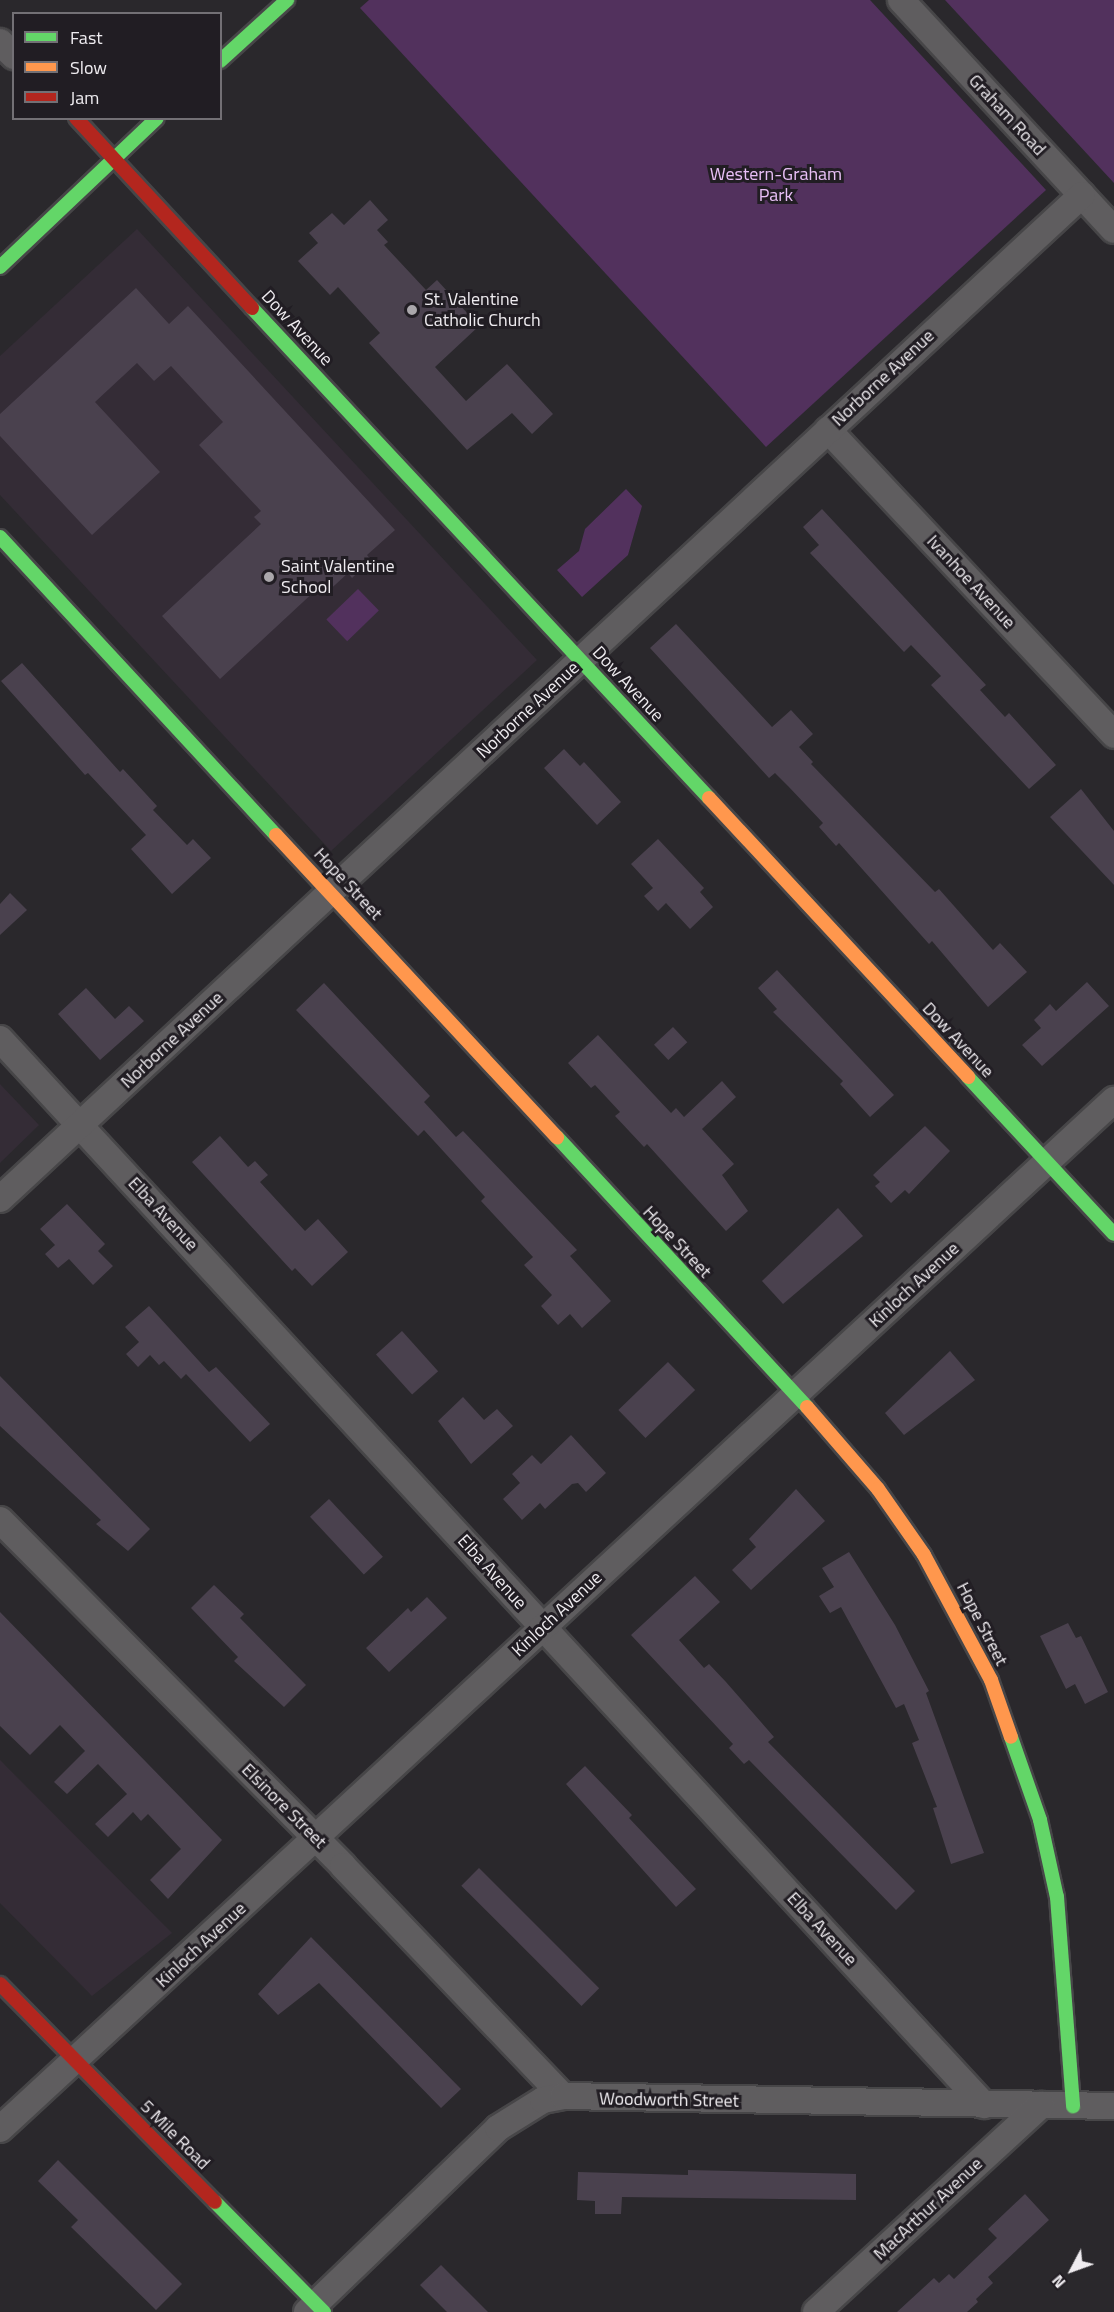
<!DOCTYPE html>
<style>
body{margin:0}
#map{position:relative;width:1114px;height:2312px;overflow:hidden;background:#2a282c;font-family:"Titillium Web",sans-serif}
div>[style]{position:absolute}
.built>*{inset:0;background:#342c36}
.green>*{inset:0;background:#52315d;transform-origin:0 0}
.building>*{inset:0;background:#4a414e;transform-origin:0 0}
.roads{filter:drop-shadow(2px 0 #474648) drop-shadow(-2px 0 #474648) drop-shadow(0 2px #474648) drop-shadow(0 -2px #474648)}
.street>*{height:26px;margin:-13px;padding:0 13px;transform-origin:13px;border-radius:13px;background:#5f5d5f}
.fast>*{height:14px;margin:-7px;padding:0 7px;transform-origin:7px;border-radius:7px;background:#63d668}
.slow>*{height:14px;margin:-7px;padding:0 7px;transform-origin:7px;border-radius:7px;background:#ff974d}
.jam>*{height:14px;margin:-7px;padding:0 7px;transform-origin:7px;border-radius:7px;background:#b3261e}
.dots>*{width:16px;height:16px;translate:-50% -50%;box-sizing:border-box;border:3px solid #211d23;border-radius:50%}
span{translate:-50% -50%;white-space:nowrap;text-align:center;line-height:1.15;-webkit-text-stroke:6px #211d23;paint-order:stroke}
.street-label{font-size:18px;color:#efecf0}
.park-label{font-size:18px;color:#e9c0f7}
.poi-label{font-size:18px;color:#efecf0}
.left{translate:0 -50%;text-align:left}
.legend{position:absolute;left:12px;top:12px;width:210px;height:108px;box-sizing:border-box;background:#211d23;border:2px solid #737075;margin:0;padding:8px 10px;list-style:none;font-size:18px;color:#efecf0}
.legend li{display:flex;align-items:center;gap:12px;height:30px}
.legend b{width:30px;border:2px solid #737075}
.north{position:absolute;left:1042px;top:2240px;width:60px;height:60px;-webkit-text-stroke:4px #211d23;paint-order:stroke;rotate:229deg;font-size:16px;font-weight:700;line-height:24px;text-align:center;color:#efecf0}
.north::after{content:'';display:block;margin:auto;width:21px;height:27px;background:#efecf0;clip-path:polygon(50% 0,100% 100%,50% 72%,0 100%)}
</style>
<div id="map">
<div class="built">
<div style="clip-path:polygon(137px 229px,537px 660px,331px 851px,0 495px,0 356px)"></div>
<div style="clip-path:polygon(0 1084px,39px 1125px,0 1163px)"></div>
<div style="clip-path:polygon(0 1760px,172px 1933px,92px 1996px,0 1903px)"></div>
</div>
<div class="green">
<div style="clip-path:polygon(369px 0,870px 0,1046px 190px,766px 447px,360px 8px)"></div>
<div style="clip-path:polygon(945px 0,1114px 0,1114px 183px)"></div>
<div style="clip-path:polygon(626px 489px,642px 506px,628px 555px,582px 597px,557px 570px,579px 551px,585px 529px)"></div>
<div style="left:358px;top:589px;width:30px;height:44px;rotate:46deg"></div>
</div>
<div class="building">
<div style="clip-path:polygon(370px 200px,388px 220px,377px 230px,388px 242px,384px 245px,426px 290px,437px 280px,479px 326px,435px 367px,466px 401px,507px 364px,553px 414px,532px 434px,512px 413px,467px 450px,369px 343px,380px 333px,338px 287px,330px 295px,298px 261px,318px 243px,309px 233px,332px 213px,344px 225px)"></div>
<div style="clip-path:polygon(136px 288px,169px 324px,188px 306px,395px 530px,367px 555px,371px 560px,352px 578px,348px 573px,323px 596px,317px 589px,220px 679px,162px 616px,261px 524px,254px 517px,261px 511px,199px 445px,223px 422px,171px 366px,154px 381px,137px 363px,95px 402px,160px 472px,92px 535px,0 436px,0 414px)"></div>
<div style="clip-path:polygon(822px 509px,986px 685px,980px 690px,1005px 717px,1009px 713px,1056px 765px,1029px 789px,931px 685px,941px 676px,911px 645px,904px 652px,810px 553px,819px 545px,803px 527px)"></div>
<div style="clip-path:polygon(676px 624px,772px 727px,791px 710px,813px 734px,799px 747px,813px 762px,811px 764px,935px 892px,939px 889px,993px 950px,1000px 943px,1027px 972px,988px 1007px,932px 941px,929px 944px,839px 843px,836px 846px,819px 827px,823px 823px,788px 786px,775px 773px,769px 778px,650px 648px)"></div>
<div style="clip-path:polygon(22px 663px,120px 772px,123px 769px,157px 806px,153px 810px,187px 845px,193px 839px,211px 858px,172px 894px,131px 849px,146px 835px,88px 773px,85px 775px,1px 681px)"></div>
<div style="clip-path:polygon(564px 749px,580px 766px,584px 762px,621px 802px,597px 825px,544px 768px)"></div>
<div style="clip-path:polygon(1081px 789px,1114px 831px,1114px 885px,1050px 817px)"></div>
<div style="clip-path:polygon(658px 839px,704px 888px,700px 892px,713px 907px,690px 929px,666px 903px,658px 911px,644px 896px,653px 888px,631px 864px)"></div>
<div style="clip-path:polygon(10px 893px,27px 910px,0 935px,0 904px)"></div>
<div style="clip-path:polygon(777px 970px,894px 1095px,870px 1117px,840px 1084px,843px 1081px,773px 1012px,777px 1009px,758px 988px)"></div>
<div style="clip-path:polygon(1087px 982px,1109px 1006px,1042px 1066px,1022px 1045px,1041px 1028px,1034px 1020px,1050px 1004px,1056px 1011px)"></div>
<div style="clip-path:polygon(324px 983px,430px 1096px,424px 1102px,456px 1137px,463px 1131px,577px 1250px,570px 1256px,611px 1301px,582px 1328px,570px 1314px,558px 1325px,541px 1306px,552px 1295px,524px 1265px,533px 1257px,481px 1201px,485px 1197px,424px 1130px,418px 1136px,296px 1010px)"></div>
<div style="clip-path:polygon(86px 988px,115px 1019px,129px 1006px,144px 1021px,100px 1060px,58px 1014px)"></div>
<div style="left:673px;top:1027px;width:21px;height:26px;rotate:47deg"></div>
<div style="clip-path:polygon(598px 1035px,671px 1113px,676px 1108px,684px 1117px,722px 1081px,736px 1097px,702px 1129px,734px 1164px,722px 1175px,748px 1211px,726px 1231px,647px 1144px,644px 1147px,615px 1116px,620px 1112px,595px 1085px,591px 1088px,568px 1063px)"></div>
<div style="clip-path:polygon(925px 1126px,950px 1151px,909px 1194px,905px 1190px,891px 1203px,875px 1186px,880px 1182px,873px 1175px)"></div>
<div style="clip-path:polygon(220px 1136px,248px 1167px,255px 1161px,268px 1175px,260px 1182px,305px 1231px,318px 1219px,348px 1252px,312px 1286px,295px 1268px,292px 1271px,192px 1162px)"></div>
<div style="clip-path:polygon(67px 1204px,105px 1244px,98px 1251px,113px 1266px,93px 1285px,69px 1259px,58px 1268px,45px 1254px,55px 1245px,40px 1229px)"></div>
<div style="clip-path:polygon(838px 1208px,863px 1236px,783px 1304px,762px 1281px)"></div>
<div style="clip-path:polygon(149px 1306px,209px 1372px,216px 1367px,270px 1424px,250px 1442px,186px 1374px,181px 1379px,164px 1361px,159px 1365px,150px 1355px,138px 1367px,126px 1354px,139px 1342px,125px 1327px)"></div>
<div style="left:402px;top:1331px;width:54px;height:35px;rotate:48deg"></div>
<div style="clip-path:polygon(950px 1351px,975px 1380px,904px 1435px,885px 1413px)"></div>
<div style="left:668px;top:1362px;width:39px;height:69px;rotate:46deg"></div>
<div style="clip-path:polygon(0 1376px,150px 1529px,128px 1551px,96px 1524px,101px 1520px,0 1426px)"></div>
<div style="clip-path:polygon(463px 1397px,484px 1420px,497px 1409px,513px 1426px,471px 1464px,438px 1421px)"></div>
<div style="clip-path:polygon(571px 1435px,606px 1473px,586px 1492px,578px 1483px,572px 1484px,545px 1509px,540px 1503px,522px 1520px,503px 1499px,520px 1483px,512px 1474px,532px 1455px,541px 1464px)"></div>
<div style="clip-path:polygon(796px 1489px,825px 1521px,751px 1590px,732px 1570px,756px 1547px,749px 1539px)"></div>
<div style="left:329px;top:1499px;width:79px;height:26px;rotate:47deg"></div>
<div style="clip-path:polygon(849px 1552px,895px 1625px,929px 1691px,926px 1693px,984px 1853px,951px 1864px,933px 1808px,937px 1807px,912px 1743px,919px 1740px,904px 1704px,896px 1708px,841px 1607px,830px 1613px,819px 1596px,834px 1587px,822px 1568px)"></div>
<div style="clip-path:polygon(695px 1576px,720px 1602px,679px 1640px,704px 1668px,709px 1664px,726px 1682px,774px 1737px,768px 1742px,915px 1891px,896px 1910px,749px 1760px,744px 1764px,729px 1748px,733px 1744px,631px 1635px)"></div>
<div style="clip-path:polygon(214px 1585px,244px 1614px,240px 1618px,306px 1685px,284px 1707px,234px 1661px,238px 1657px,191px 1608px)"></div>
<div style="clip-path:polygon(427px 1597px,447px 1618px,389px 1672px,366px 1648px,408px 1608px,411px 1612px)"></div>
<div style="clip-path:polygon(0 1612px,222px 1840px,168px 1899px,150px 1880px,181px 1849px,148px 1814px,141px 1821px,133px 1812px,108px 1837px,95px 1824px,127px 1794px,98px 1764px,67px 1794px,54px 1782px,85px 1751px,60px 1725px,30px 1755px,0 1726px)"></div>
<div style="clip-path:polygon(1068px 1623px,1076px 1638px,1081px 1636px,1108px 1692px,1085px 1704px,1075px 1684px,1066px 1689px,1040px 1636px)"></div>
<div style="clip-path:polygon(585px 1766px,632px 1815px,629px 1818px,696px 1889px,676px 1907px,566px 1784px)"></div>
<div style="left:479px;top:1868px;width:170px;height:25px;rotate:45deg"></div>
<div style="clip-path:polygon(311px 1937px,461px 2089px,441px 2108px,319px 1983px,278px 2015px,258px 1994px)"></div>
<div style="clip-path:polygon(58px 2160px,182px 2284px,156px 2310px,71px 2227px,78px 2220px,38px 2181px)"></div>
<div style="clip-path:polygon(688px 2170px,856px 2174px,856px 2200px,622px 2197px,621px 2214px,595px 2214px,595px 2201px,577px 2200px,578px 2172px,688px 2175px)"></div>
<div style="clip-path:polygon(1025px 2194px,1049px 2220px,988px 2277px,993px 2283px,976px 2299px,978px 2302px,967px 2312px,897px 2312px,934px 2278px,939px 2283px,949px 2274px,954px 2279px,997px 2238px,988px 2229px)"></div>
<div style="clip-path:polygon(441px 2265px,488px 2312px,447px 2312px,420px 2285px)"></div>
</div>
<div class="roads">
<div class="street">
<div style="left:901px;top:0;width:313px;rotate:47.2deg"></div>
<div style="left:0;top:42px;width:20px;rotate:45deg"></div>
<div style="left:828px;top:430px;width:418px;rotate:46.8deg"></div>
<div style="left:0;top:1039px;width:1451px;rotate:47.29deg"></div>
<div style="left:0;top:1199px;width:1476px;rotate:-42.86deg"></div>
<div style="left:0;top:1520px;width:487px;rotate:45.2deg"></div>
<div style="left:343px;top:1866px;width:318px;rotate:46.3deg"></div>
<div style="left:0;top:2129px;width:1517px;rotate:-42.73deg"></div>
<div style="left:307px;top:2312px;width:265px;rotate:-43.9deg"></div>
<div style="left:498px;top:2128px;width:53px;rotate:-31.9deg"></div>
<div style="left:543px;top:2100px;width:20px;rotate:-11deg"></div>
<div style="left:563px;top:2096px;width:551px;rotate:1.04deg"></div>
<div style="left:816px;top:2312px;width:306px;rotate:-42.6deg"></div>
</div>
<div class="fast">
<div style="left:220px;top:61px;width:91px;rotate:-42.3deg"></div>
<div style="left:0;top:267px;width:216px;rotate:-43.5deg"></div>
<div style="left:252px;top:308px;width:670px;rotate:47deg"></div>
<div style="left:0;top:537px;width:406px;rotate:47.2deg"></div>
<div style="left:968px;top:1077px;width:214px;rotate:47.1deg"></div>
<div style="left:557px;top:1137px;width:368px;rotate:47.2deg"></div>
<div style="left:1011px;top:1737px;width:88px;rotate:70.7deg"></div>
<div style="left:1040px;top:1820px;width:79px;rotate:77.6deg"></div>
<div style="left:1057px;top:1897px;width:210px;rotate:85.6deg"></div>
<div style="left:215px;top:2202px;width:155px;rotate:45.3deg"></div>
</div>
<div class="slow">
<div style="left:709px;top:798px;width:381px;rotate:47.1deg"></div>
<div style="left:276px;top:835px;width:413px;rotate:47.1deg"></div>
<div style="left:807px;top:1407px;width:108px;rotate:49.1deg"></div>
<div style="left:878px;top:1489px;width:80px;rotate:55.1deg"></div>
<div style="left:924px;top:1555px;width:142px;rotate:61.8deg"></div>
<div style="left:991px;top:1680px;width:60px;rotate:70.7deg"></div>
</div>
<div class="jam">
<div style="left:76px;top:118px;width:259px;rotate:47.2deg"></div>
<div style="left:0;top:1984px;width:306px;rotate:45.4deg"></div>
</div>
</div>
<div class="dots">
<div style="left:412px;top:310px;background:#aaa7ab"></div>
<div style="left:269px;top:577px;background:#aaa7ab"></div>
</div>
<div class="street-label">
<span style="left:1007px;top:115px;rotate:47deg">Graham Road</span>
<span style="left:297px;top:328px;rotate:47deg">Dow Avenue</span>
<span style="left:883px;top:378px;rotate:-43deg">Norborne Avenue</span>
<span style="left:971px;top:582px;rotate:47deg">Ivanhoe Avenue</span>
<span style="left:628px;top:684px;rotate:47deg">Dow Avenue</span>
<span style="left:528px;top:710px;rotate:-43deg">Norborne Avenue</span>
<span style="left:348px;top:884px;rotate:47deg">Hope Street</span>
<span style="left:172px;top:1040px;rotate:-43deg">Norborne Avenue</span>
<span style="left:958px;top:1040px;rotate:47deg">Dow Avenue</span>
<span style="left:163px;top:1214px;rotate:47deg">Elba Avenue</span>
<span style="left:677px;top:1242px;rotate:47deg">Hope Street</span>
<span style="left:914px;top:1285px;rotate:-43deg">Kinloch Avenue</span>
<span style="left:492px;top:1572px;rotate:48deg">Elba Avenue</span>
<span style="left:557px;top:1614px;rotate:-43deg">Kinloch Avenue</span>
<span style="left:982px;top:1624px;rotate:63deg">Hope Street</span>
<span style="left:284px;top:1806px;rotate:45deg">Elsinore Street</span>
<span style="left:822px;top:1929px;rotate:47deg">Elba Avenue</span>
<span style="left:201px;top:1945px;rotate:-43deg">Kinloch Avenue</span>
<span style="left:669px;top:2100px;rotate:1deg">Woodworth Street</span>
<span style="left:175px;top:2135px;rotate:45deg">5 Mile Road</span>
<span style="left:928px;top:2209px;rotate:-43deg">MacArthur Avenue</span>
</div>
<div class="park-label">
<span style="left:776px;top:185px">Western-Graham<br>Park</span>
</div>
<div class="poi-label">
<span class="left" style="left:424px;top:310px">St. Valentine<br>Catholic Church</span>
<span class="left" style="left:281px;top:577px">Saint Valentine<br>School</span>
</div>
<ul class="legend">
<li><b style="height:8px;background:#63d668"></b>Fast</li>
<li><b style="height:8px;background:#ff974d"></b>Slow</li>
<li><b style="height:8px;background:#b3261e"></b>Jam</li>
</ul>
<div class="north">N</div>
</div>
